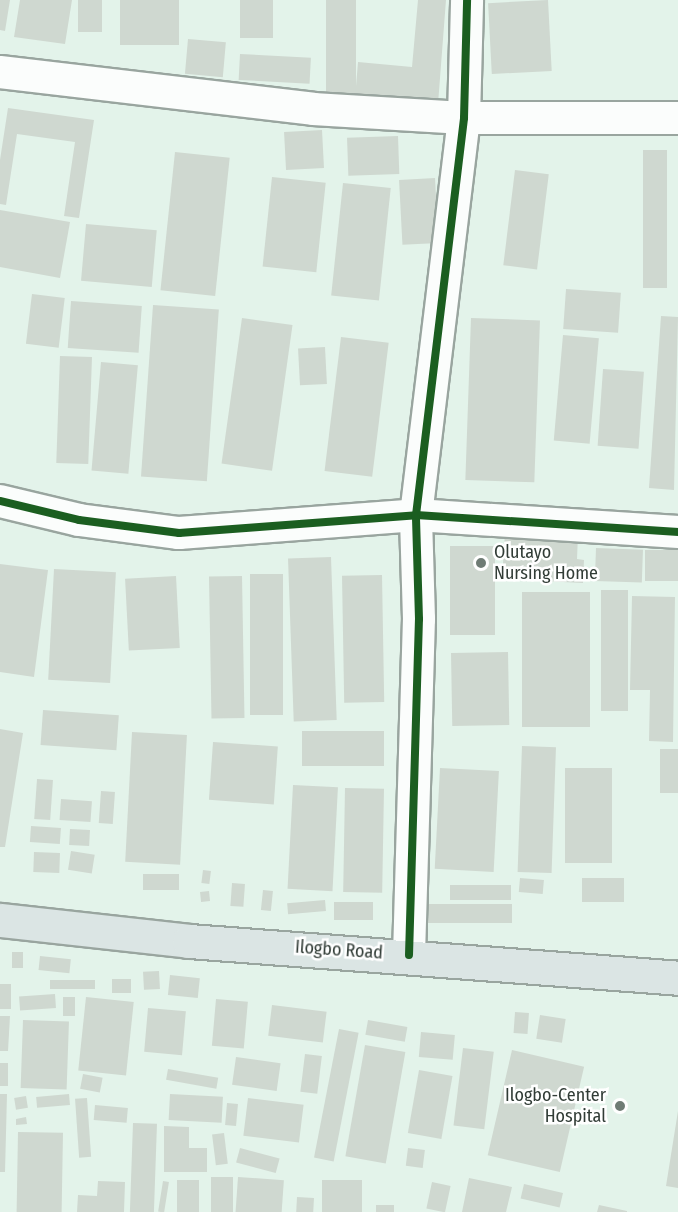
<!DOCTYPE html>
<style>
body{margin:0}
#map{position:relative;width:678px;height:1212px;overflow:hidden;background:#e3f3ea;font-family:"Fira Sans Condensed",sans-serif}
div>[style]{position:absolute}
.building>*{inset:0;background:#cfd8d0;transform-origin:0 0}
.roads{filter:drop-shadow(2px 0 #99a59f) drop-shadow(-2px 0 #99a59f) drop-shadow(0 2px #99a59f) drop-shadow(0 -2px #99a59f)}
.minor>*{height:32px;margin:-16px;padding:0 16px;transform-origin:16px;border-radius:16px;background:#fbfdfc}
.major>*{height:33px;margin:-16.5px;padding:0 16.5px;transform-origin:16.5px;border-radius:16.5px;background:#dbe5e4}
.cycleway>*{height:8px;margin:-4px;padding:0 4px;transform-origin:4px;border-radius:4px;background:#1b5e20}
.dots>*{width:16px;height:16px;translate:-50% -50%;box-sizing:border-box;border:3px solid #fff;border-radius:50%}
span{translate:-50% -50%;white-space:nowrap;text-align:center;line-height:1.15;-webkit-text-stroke:5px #fff;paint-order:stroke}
.poi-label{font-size:18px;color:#313c36}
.left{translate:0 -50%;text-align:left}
.right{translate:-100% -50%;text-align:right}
.street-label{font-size:18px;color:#313c36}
</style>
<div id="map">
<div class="building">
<div style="clip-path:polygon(0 0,10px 0,5px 31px,0 30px)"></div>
<div style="clip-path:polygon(20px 0,72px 0,65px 44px,14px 37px)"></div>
<div style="left:78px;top:0;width:24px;height:32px"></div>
<div style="left:120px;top:0;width:59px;height:45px"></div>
<div style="left:240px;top:0;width:33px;height:38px"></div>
<div style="left:326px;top:0;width:30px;height:94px"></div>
<div style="clip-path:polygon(418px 0,446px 0,438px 104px,355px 98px,358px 62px,412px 67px)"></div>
<div style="left:548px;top:0;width:71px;height:60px;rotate:87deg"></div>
<div style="left:188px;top:39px;width:38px;height:35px;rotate:5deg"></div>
<div style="left:240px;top:54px;width:71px;height:26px;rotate:3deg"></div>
<div style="clip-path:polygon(8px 108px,94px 120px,79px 218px,64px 216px,75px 142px,17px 134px,6px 205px,0 204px,0 160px)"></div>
<div style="left:322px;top:130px;width:38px;height:38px;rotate:87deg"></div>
<div style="left:398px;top:136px;width:38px;height:51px;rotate:88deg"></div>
<div style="left:667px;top:150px;width:138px;height:24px;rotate:90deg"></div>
<div style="left:175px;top:152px;width:55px;height:139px;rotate:6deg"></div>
<div style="left:515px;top:170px;width:34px;height:96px;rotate:7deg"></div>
<div style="left:272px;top:177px;width:54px;height:90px;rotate:6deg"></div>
<div style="left:435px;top:178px;width:65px;height:36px;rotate:87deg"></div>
<div style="left:343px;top:183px;width:48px;height:113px;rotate:6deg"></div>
<div style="clip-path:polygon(0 210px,70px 222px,60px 278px,0 267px)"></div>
<div style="left:86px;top:224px;width:71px;height:57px;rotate:5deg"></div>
<div style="left:566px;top:289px;width:55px;height:40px;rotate:4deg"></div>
<div style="left:32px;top:294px;width:33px;height:50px;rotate:7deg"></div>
<div style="left:71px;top:301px;width:71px;height:47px;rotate:4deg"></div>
<div style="left:153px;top:305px;width:66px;height:172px;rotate:4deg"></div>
<div style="clip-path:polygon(661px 316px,678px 317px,674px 490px,649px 488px)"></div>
<div style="left:242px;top:318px;width:51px;height:147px;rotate:8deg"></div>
<div style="left:471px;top:318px;width:69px;height:162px;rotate:2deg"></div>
<div style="left:563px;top:335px;width:36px;height:106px;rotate:5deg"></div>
<div style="left:341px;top:337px;width:48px;height:135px;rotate:7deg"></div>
<div style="left:325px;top:347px;width:37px;height:27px;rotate:87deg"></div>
<div style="left:60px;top:356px;width:32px;height:107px;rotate:2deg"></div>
<div style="left:101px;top:362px;width:37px;height:109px;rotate:5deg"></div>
<div style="left:603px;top:369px;width:41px;height:77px;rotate:4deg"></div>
<div style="clip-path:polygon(505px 532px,578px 535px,577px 559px,584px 560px,583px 583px,502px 579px)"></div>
<div style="left:450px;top:546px;width:45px;height:89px"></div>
<div style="left:596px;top:548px;width:47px;height:33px;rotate:2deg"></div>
<div style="left:645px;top:550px;width:33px;height:31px"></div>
<div style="left:331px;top:557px;width:163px;height:43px;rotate:88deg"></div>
<div style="clip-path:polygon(0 564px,48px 570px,34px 677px,0 672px)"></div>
<div style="left:54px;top:569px;width:62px;height:111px;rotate:3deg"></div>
<div style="left:250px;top:574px;width:33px;height:141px"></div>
<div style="left:382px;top:575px;width:127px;height:40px;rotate:89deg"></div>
<div style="left:176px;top:576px;width:72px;height:51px;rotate:87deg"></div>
<div style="left:242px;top:576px;width:142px;height:33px;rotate:89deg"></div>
<div style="left:601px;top:590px;width:27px;height:121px"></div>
<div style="left:522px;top:592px;width:68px;height:135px"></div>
<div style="clip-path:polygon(632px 596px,675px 597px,673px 742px,649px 741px,650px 690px,630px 690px)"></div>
<div style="left:508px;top:652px;width:73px;height:57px;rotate:89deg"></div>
<div style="left:43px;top:710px;width:76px;height:35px;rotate:4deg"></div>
<div style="clip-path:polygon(0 729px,23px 733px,5px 847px,0 847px)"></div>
<div style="left:384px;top:731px;width:35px;height:82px;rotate:90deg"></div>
<div style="left:132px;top:732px;width:55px;height:130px;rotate:3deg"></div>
<div style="left:213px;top:742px;width:65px;height:58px;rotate:4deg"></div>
<div style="left:522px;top:746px;width:34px;height:126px;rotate:2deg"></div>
<div style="left:660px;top:749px;width:18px;height:44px"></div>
<div style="left:440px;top:768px;width:59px;height:101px;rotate:3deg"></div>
<div style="left:565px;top:768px;width:47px;height:95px"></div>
<div style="left:37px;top:779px;width:16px;height:40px;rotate:4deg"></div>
<div style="left:293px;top:785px;width:45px;height:104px;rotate:3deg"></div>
<div style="left:345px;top:788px;width:39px;height:104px;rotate:1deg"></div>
<div style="left:101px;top:791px;width:14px;height:32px;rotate:4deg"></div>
<div style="left:61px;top:799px;width:31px;height:21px;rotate:4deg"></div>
<div style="left:31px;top:826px;width:30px;height:16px;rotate:4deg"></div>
<div style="left:70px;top:829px;width:20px;height:16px;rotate:3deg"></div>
<div style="left:71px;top:851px;width:24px;height:19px;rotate:9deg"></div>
<div style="left:34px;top:852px;width:26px;height:20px;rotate:2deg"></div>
<div style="left:203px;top:870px;width:8px;height:13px;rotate:7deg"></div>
<div style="left:143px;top:874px;width:36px;height:16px"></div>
<div style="left:520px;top:878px;width:24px;height:14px;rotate:5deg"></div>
<div style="left:582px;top:878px;width:42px;height:24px"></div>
<div style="left:232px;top:883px;width:13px;height:23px;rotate:4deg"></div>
<div style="left:450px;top:885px;width:61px;height:15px"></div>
<div style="left:263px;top:890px;width:10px;height:20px;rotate:6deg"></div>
<div style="left:209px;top:891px;width:10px;height:9px;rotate:84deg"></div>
<div style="left:325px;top:900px;width:11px;height:38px;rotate:85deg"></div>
<div style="left:334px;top:902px;width:39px;height:18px"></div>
<div style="left:512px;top:904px;width:19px;height:86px;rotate:90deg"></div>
<div style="left:23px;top:952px;width:16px;height:11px;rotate:90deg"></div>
<div style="left:40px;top:956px;width:31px;height:14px;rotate:6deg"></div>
<div style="left:159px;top:971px;width:18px;height:16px;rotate:87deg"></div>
<div style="left:170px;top:975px;width:30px;height:20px;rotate:6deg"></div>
<div style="left:112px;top:979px;width:19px;height:14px"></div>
<div style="left:95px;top:980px;width:9px;height:45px;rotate:90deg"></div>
<div style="left:0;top:984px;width:11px;height:25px"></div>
<div style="left:55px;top:994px;width:14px;height:36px;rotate:86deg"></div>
<div style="left:63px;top:997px;width:12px;height:19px"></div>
<div style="left:86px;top:997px;width:48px;height:74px;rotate:6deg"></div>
<div style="left:216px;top:999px;width:32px;height:47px;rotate:5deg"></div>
<div style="left:272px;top:1005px;width:55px;height:31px;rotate:7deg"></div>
<div style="left:148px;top:1008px;width:38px;height:44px;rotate:5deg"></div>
<div style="left:515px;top:1012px;width:14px;height:21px;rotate:4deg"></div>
<div style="left:540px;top:1015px;width:26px;height:24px;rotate:9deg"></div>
<div style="clip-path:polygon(0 1016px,10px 1016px,8px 1051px,0 1051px)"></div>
<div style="left:23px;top:1020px;width:46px;height:68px;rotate:2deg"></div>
<div style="left:368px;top:1020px;width:40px;height:15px;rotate:10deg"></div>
<div style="left:339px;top:1029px;width:20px;height:131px;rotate:11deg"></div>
<div style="left:421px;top:1032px;width:34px;height:25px;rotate:5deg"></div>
<div style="left:365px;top:1045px;width:41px;height:113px;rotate:10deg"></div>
<div style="left:463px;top:1048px;width:31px;height:78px;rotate:7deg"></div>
<div style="left:512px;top:1050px;width:74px;height:108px;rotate:13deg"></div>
<div style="left:305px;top:1054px;width:17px;height:38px;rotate:7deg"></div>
<div style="left:236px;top:1057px;width:45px;height:28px;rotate:8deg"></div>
<div style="left:0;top:1063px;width:8px;height:23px"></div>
<div style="left:168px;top:1069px;width:51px;height:11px;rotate:10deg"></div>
<div style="left:419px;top:1070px;width:34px;height:64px;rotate:10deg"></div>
<div style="left:83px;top:1074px;width:20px;height:15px;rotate:11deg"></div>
<div style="clip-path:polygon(0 1094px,7px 1094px,5px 1172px,0 1172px)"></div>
<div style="left:69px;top:1094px;width:11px;height:33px;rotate:85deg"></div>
<div style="left:170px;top:1094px;width:53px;height:26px;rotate:3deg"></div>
<div style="left:26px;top:1096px;width:12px;height:12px;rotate:81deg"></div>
<div style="left:87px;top:1098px;width:59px;height:12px;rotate:86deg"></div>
<div style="left:248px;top:1098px;width:56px;height:38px;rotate:7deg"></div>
<div style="left:227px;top:1103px;width:11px;height:22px;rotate:5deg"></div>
<div style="left:95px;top:1105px;width:33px;height:15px;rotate:5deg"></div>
<div style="clip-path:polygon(678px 1111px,678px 1188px,666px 1186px)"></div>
<div style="clip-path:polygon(26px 1117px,27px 1124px,16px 1125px,16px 1119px)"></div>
<div style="left:133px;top:1123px;width:24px;height:89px;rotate:2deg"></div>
<div style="clip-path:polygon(164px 1126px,189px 1127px,189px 1148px,207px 1148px,207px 1172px,164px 1172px)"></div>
<div style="left:18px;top:1132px;width:45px;height:80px;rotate:1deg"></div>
<div style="left:224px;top:1133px;width:31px;height:12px;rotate:83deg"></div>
<div style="left:240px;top:1148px;width:41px;height:15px;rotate:15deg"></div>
<div style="left:408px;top:1148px;width:17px;height:18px;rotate:7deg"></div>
<div style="left:233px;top:1177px;width:35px;height:22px;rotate:90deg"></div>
<div style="left:238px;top:1177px;width:46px;height:35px;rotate:4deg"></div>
<div style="clip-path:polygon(469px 1178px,512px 1187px,506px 1212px,462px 1212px)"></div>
<div style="left:177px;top:1180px;width:22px;height:32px"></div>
<div style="left:362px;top:1180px;width:32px;height:40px;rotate:90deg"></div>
<div style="clip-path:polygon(98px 1181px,125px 1182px,124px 1212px,77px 1212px,78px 1195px,97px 1196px)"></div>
<div style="left:163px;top:1181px;width:6px;height:31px;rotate:9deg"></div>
<div style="left:432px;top:1182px;width:19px;height:27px;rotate:12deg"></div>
<div style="left:524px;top:1184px;width:40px;height:15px;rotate:13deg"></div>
<div style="left:297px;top:1197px;width:17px;height:15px;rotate:3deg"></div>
<div style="left:376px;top:1205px;width:18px;height:7px"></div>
<div style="clip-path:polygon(599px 1205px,627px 1211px,627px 1212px,597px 1212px)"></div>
</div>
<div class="roads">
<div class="minor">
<div style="left:0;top:72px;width:315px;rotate:6.7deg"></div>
<div style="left:313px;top:109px;width:151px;rotate:3.4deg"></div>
<div style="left:464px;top:118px;width:214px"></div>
<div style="left:0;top:501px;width:81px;rotate:13.5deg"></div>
<div style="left:79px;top:520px;width:101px;rotate:7.4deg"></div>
<div style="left:179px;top:533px;width:238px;rotate:-4.3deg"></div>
<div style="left:416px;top:515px;width:263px;rotate:3.7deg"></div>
<div style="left:409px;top:955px;width:336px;rotate:-88.3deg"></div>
<div style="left:419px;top:619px;width:104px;rotate:-91.7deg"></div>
<div style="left:416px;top:515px;width:400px;rotate:-83.1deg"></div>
<div style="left:464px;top:118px;width:118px;rotate:-88.5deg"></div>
</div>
<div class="major">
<div style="left:0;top:920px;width:190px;rotate:6.3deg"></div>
<div style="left:189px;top:941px;width:490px;rotate:4.3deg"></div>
</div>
</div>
<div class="cycleway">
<div style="left:0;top:501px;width:81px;rotate:13.5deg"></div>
<div style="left:79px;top:520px;width:101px;rotate:7.4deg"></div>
<div style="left:179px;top:533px;width:238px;rotate:-4.3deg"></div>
<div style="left:416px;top:515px;width:263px;rotate:3.7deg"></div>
<div style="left:409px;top:955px;width:336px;rotate:-88.3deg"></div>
<div style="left:419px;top:619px;width:104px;rotate:-91.7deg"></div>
<div style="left:416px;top:515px;width:400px;rotate:-83.1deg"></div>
<div style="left:464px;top:118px;width:118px;rotate:-88.5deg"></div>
</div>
<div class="dots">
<div style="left:481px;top:563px;background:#6f7c75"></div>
<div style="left:620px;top:1106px;background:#6f7c75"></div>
</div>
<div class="poi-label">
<span class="left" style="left:494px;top:563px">Olutayo<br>Nursing Home</span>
<span class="right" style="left:606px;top:1106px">Ilogbo-Center<br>Hospital</span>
</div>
<div class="street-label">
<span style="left:339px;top:950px;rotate:4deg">Ilogbo Road</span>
</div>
</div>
